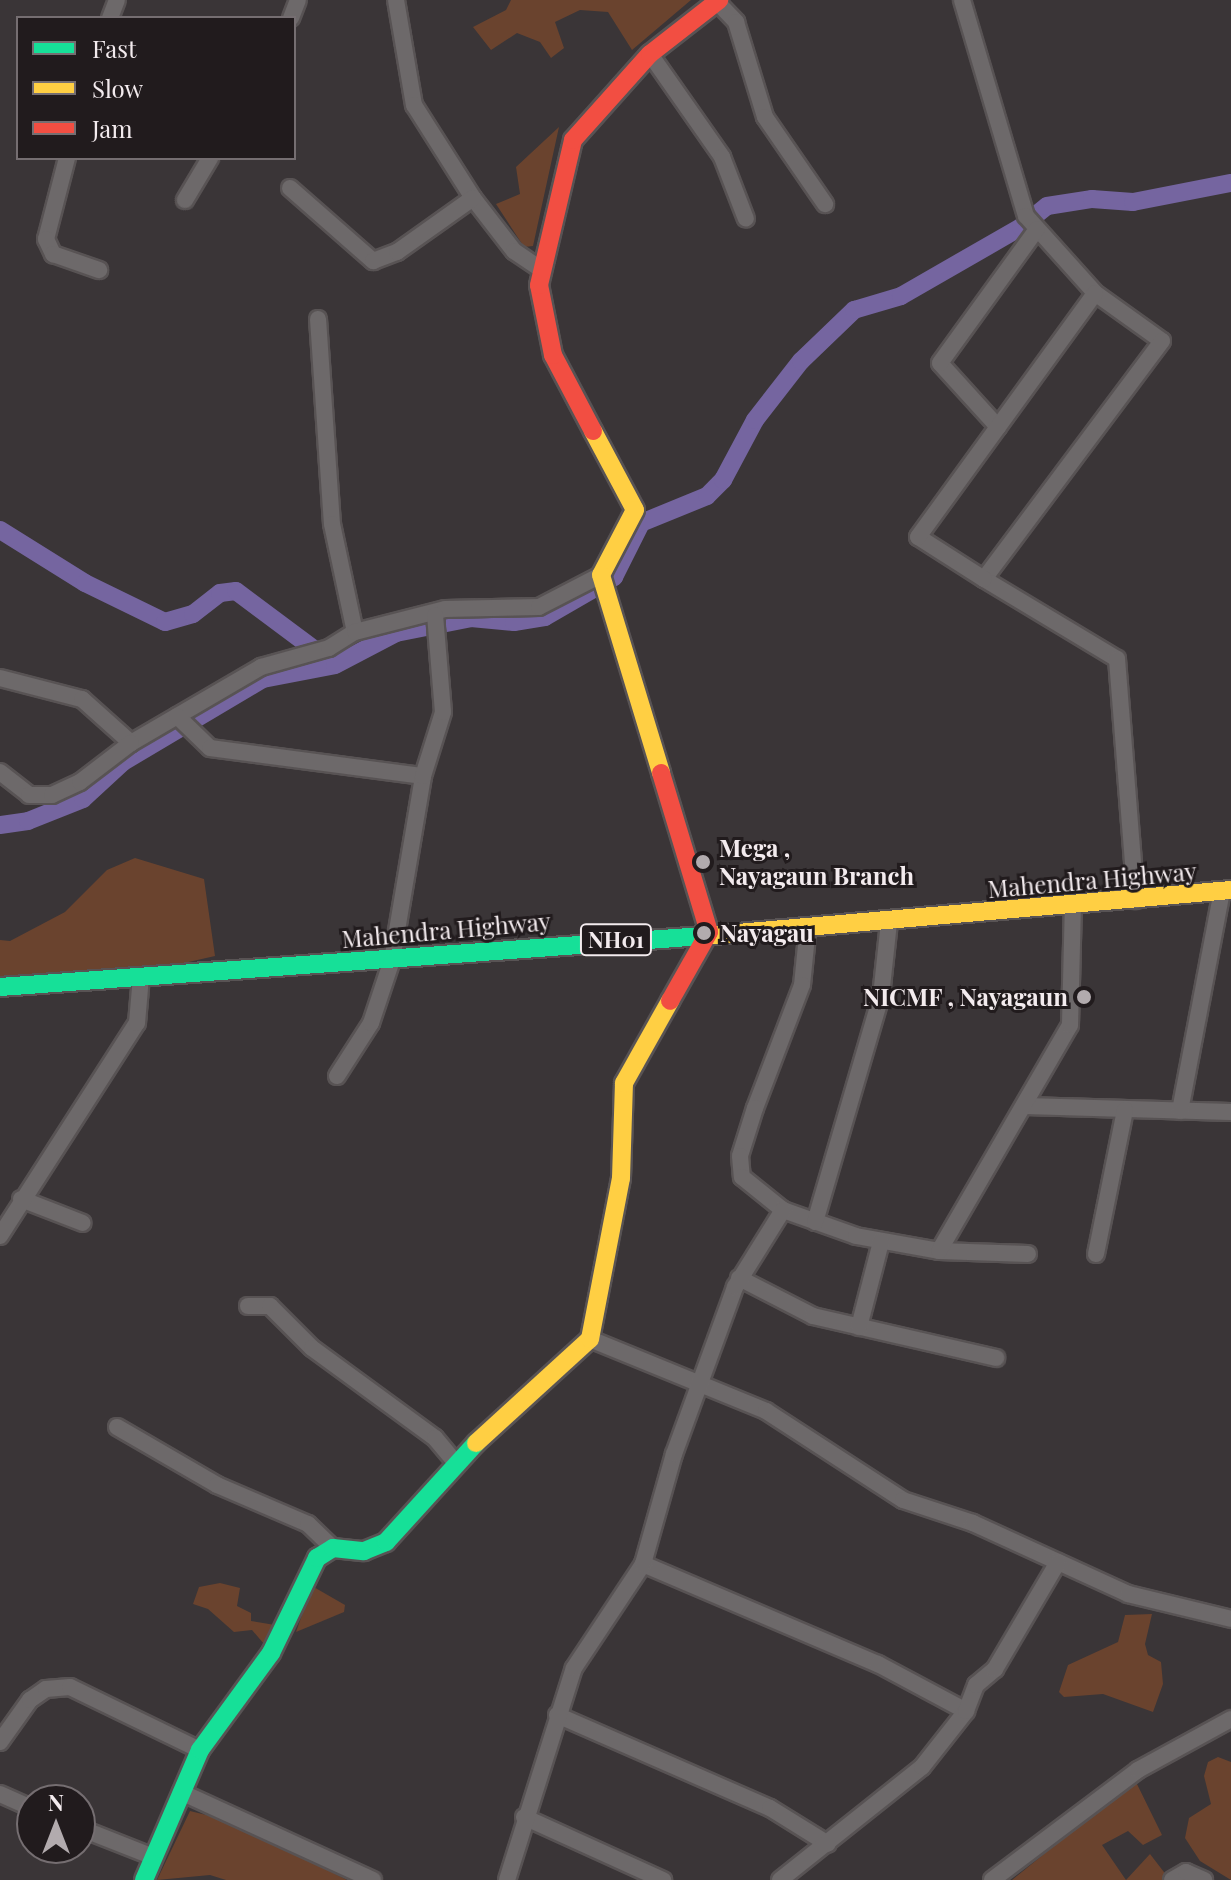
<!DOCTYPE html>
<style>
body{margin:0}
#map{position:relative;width:1231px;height:1880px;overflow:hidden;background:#3a3537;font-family:"Playfair Display",serif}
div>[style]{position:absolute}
.green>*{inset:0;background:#6a432e}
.canal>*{height:18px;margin:-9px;padding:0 9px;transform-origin:9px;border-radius:9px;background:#7565a0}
.roads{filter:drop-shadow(2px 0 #585354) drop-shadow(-2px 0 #585354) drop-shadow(0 2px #585354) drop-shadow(0 -2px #585354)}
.street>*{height:16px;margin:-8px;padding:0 8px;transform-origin:8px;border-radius:8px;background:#6d696a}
.fast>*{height:18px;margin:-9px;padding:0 9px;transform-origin:9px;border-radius:9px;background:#16e098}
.slow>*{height:18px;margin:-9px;padding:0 9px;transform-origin:9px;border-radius:9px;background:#ffcf43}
.jam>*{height:18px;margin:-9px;padding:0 9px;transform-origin:9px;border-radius:9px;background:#f24e42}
.dots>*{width:22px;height:22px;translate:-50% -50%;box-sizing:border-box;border:4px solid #211b1d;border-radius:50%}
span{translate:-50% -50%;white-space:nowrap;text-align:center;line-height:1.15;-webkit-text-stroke:6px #211b1d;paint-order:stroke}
.shield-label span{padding:2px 6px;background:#211b1d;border:2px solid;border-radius:6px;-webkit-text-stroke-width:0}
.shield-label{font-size:22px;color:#f3ebee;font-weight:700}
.poi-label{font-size:24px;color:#f3ebee;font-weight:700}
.left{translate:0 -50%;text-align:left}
.right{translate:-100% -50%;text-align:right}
.street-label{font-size:24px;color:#f3ebee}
.legend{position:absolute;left:16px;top:16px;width:280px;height:144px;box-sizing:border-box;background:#211b1d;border:2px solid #756e71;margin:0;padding:10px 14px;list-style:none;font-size:24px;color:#f3ebee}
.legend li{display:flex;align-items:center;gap:16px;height:40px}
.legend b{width:40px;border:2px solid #756e71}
.north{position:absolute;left:16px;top:1784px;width:80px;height:80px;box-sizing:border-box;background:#211b1d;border:2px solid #756e71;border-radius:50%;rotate:0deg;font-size:22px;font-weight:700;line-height:32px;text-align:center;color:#f3ebee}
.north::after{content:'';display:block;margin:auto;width:28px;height:36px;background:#b2abae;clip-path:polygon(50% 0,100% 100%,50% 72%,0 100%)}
</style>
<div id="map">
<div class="green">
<div style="clip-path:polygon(511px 0,691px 0,632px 50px,608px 12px,580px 10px,555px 22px,564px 48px,551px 58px,540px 42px,517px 33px,491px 50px,473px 27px,506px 10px)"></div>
<div style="clip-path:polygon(559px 127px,533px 246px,524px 247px,496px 204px,520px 194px,516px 167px)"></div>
<div style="clip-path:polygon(135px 858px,204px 879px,215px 956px,149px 971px,0 980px,0 940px,10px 941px,65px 912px,107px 870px)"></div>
<div style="clip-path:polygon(220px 1583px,240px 1588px,237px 1606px,251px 1613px,251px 1621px,281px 1626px,264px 1644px,252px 1630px,234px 1632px,208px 1609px,193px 1604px,199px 1587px)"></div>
<div style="clip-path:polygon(312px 1586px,345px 1605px,344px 1612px,296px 1632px)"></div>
<div style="clip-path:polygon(1152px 1614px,1145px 1644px,1148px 1655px,1161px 1662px,1163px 1684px,1153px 1712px,1103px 1694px,1064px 1697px,1059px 1692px,1068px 1665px,1118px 1642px,1125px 1615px)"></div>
<div style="clip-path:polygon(1218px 1757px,1231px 1762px,1231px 1880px,1200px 1861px,1185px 1838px,1189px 1818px,1211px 1804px,1204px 1776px,1208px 1762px)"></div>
<div style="clip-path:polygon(1135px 1780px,1162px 1835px,1143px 1845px,1128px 1831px,1102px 1845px,1126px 1880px,1150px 1854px,1167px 1876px,1164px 1880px,1012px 1880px)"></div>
<div style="clip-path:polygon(190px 1811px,235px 1822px,347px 1880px,226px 1880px,210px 1875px,157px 1880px)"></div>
</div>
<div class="canal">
<div style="left:0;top:530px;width:100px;rotate:31.9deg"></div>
<div style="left:85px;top:583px;width:89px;rotate:26deg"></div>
<div style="left:165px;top:622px;width:29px;rotate:-16deg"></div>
<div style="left:193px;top:614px;width:34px;rotate:-38deg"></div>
<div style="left:220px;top:593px;width:16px;rotate:-7deg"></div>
<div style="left:236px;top:591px;width:112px;rotate:36.7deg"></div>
<div style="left:0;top:825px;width:28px;rotate:-8deg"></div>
<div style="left:28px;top:821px;width:59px;rotate:-21.8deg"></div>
<div style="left:83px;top:799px;width:54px;rotate:-42.8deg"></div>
<div style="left:123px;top:762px;width:163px;rotate:-30.7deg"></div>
<div style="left:263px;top:679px;width:73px;rotate:-11deg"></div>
<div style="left:335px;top:665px;width:69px;rotate:-27.7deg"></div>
<div style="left:396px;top:633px;width:76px;rotate:-11.3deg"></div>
<div style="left:471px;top:618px;width:43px;rotate:5.3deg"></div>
<div style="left:514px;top:622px;width:31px;rotate:-9deg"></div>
<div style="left:545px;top:617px;width:80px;rotate:-30.1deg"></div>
<div style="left:614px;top:577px;width:60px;rotate:-63.4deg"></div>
<div style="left:641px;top:523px;width:71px;rotate:-22.2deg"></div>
<div style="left:707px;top:496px;width:23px;rotate:-45deg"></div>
<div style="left:723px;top:480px;width:68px;rotate:-61.9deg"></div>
<div style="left:755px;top:420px;width:75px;rotate:-52.1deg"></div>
<div style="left:801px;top:361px;width:74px;rotate:-43.9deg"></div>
<div style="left:854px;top:310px;width:49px;rotate:-16.6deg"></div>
<div style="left:901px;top:296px;width:138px;rotate:-29.9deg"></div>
<div style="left:1021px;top:227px;width:33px;rotate:-39deg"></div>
<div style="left:1047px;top:206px;width:46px;rotate:-8.8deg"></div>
<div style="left:1092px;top:199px;width:41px;rotate:4.2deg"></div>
<div style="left:1133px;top:202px;width:100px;rotate:-11deg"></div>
</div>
<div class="roads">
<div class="street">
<div style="left:396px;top:0;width:107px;rotate:80.3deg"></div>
<div style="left:414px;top:105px;width:110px;rotate:57.6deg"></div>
<div style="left:473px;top:198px;width:67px;rotate:52.3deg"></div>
<div style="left:514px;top:251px;width:34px;rotate:34deg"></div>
<div style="left:962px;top:0;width:225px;rotate:73.5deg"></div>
<div style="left:1026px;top:216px;width:103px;rotate:48.1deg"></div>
<div style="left:1095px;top:293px;width:82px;rotate:35.6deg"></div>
<div style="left:1162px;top:341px;width:297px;rotate:126.8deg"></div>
<div style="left:984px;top:579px;width:155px;rotate:31deg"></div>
<div style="left:1117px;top:659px;width:242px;rotate:85.5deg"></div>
<div style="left:717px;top:2px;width:28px;rotate:46deg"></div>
<div style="left:736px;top:22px;width:99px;rotate:73deg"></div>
<div style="left:765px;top:117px;width:106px;rotate:55.4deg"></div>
<div style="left:110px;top:18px;width:19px;rotate:-69deg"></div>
<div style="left:291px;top:18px;width:19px;rotate:-69deg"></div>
<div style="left:650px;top:54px;width:126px;rotate:55deg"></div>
<div style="left:722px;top:157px;width:66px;rotate:68.8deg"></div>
<div style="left:67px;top:158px;width:84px;rotate:104.5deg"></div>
<div style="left:46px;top:239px;width:17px;rotate:65deg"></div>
<div style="left:53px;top:254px;width:49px;rotate:19.2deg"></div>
<div style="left:290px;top:188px;width:111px;rotate:41.3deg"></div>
<div style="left:373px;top:261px;width:26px;rotate:-21deg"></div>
<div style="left:397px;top:252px;width:93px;rotate:-35.4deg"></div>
<div style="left:185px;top:200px;width:49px;rotate:-59.2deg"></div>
<div style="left:318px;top:319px;width:205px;rotate:86.1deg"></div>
<div style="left:332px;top:524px;width:110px;rotate:78deg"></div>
<div style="left:998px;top:427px;width:86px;rotate:-132.2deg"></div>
<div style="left:940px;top:363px;width:165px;rotate:-54.1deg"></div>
<div style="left:984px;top:579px;width:78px;rotate:-147.5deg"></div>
<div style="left:918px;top:537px;width:301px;rotate:-54deg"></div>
<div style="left:0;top:678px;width:85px;rotate:14.4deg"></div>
<div style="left:82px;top:699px;width:66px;rotate:41.9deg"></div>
<div style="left:131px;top:743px;width:151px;rotate:-30.3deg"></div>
<div style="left:261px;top:667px;width:71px;rotate:-15.6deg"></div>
<div style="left:329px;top:648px;width:31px;rotate:-32deg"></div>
<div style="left:355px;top:632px;width:93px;rotate:-14.3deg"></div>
<div style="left:445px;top:609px;width:94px;rotate:-1.2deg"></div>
<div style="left:539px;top:607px;width:70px;rotate:-27.3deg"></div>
<div style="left:177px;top:716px;width:46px;rotate:44.1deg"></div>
<div style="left:210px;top:748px;width:215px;rotate:7.5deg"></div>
<div style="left:0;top:772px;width:37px;rotate:38deg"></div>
<div style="left:29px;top:795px;width:23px"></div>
<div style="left:52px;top:795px;width:31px;rotate:-25deg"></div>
<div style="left:80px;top:782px;width:64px;rotate:-37.4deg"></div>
<div style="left:808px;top:926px;width:59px;rotate:95.8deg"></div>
<div style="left:802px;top:985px;width:132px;rotate:110.9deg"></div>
<div style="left:755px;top:1108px;width:50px;rotate:107.4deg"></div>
<div style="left:740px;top:1156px;width:21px;rotate:85deg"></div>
<div style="left:742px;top:1177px;width:53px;rotate:38.8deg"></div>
<div style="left:783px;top:1210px;width:77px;rotate:19.6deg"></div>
<div style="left:856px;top:1236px;width:84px;rotate:10.2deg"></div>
<div style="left:939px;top:1251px;width:89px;rotate:1.9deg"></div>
<div style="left:337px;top:1076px;width:63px;rotate:-57.3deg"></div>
<div style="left:371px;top:1023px;width:66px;rotate:-71.6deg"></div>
<div style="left:392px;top:960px;width:187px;rotate:-80.4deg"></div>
<div style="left:423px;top:776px;width:67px;rotate:-72.6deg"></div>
<div style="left:443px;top:712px;width:97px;rotate:-94.7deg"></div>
<div style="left:1025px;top:1106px;width:206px;rotate:1.7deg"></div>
<div style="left:1180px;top:1111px;width:224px;rotate:-79.2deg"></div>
<div style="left:21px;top:1199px;width:66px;rotate:21.2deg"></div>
<div style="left:815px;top:1222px;width:235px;rotate:-73.7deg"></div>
<div style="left:881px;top:996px;width:74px;rotate:-83.8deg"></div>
<div style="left:0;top:1236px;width:253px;rotate:-57.3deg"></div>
<div style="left:137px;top:1023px;width:47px;rotate:-85.1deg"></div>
<div style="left:939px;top:1251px;width:261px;rotate:-59.9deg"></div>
<div style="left:1070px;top:1025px;width:120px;rotate:-88.6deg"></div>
<div style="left:1096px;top:1254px;width:147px;rotate:-78.6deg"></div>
<div style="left:739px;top:1278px;width:83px;rotate:27.2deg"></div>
<div style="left:813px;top:1316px;width:188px;rotate:12.9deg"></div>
<div style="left:248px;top:1306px;width:22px"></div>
<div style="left:270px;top:1306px;width:59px;rotate:45deg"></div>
<div style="left:312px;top:1348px;width:152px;rotate:36.2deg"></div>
<div style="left:435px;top:1438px;width:34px;rotate:50deg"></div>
<div style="left:859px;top:1327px;width:88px;rotate:-75.5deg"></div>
<div style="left:590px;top:1339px;width:190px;rotate:22.2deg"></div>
<div style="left:766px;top:1411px;width:163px;rotate:33deg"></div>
<div style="left:903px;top:1500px;width:74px;rotate:18.2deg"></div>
<div style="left:973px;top:1523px;width:170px;rotate:24.6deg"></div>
<div style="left:1128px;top:1594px;width:106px;rotate:13.6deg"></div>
<div style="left:117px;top:1427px;width:116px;rotate:30.1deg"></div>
<div style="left:217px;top:1485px;width:99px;rotate:23.2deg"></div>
<div style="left:308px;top:1524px;width:35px;rotate:44deg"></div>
<div style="left:643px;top:1564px;width:255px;rotate:23.1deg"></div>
<div style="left:878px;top:1664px;width:100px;rotate:28.1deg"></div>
<div style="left:557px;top:1715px;width:232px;rotate:23.6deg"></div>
<div style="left:770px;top:1808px;width:68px;rotate:31.8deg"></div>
<div style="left:0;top:1742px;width:52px;rotate:-54.5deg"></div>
<div style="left:30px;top:1700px;width:19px;rotate:-35deg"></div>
<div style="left:46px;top:1689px;width:24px;rotate:-5deg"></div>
<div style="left:70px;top:1687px;width:144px;rotate:25.9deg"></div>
<div style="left:181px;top:1792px;width:211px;rotate:24.6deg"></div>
<div style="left:0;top:1794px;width:35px;rotate:24deg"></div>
<div style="left:524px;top:1817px;width:153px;rotate:24.4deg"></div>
<div style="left:80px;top:1828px;width:76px;rotate:21.5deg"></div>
<div style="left:507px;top:1880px;width:222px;rotate:-72.5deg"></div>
<div style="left:574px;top:1668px;width:125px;rotate:-56.4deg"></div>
<div style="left:643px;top:1564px;width:114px;rotate:-74.3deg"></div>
<div style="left:674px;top:1454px;width:178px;rotate:-69.9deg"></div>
<div style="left:735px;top:1287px;width:91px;rotate:-58.1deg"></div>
<div style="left:780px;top:1880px;width:181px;rotate:-38.5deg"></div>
<div style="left:922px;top:1767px;width:71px;rotate:-51.8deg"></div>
<div style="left:966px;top:1711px;width:28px;rotate:-69deg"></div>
<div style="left:976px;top:1685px;width:25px;rotate:-40deg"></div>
<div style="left:995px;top:1669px;width:124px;rotate:-59.5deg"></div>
<div style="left:992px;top:1880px;width:183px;rotate:-37deg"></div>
<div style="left:1138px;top:1770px;width:106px;rotate:-28.7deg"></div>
<div style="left:1172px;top:1880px;width:16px;rotate:-30deg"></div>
<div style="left:1186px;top:1872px;width:20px;rotate:24deg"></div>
</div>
<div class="fast">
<div style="left:0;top:987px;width:705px;rotate:-4.15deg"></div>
<div style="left:144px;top:1880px;width:142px;rotate:-66.7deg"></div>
<div style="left:200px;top:1750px;width:120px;rotate:-53.8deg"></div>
<div style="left:271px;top:1653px;width:106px;rotate:-64.2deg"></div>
<div style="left:317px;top:1558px;width:19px;rotate:-32deg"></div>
<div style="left:333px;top:1548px;width:31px;rotate:6deg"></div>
<div style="left:364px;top:1551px;width:24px;rotate:-22deg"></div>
<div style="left:386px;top:1542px;width:134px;rotate:-47.7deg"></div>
</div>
<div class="slow">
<div style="left:593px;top:431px;width:89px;rotate:62deg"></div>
<div style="left:635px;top:510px;width:73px;rotate:117.6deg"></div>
<div style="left:601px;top:575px;width:207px;rotate:73.1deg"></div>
<div style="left:703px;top:936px;width:530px;rotate:-4.98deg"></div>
<div style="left:476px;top:1443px;width:154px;rotate:-42.4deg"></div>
<div style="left:590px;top:1339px;width:164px;rotate:-79.1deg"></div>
<div style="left:621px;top:1178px;width:95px;rotate:-88.2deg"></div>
<div style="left:624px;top:1083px;width:94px;rotate:-60.7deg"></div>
</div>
<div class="jam">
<div style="left:593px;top:431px;width:86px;rotate:-117.8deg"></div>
<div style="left:553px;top:355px;width:71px;rotate:-101.3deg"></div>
<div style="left:539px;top:285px;width:149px;rotate:-76.8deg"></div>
<div style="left:573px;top:140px;width:115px;rotate:-48.2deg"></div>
<div style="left:650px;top:54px;width:88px;rotate:-38deg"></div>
<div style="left:661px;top:773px;width:166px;rotate:73.2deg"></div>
<div style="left:709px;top:932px;width:79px;rotate:119.5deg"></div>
</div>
</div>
<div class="dots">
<div style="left:703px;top:862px;background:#b2abae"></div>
<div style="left:704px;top:933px;background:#b2abae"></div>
<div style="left:1084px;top:997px;background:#b2abae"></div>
</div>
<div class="shield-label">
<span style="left:616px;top:940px">NH01</span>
</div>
<div class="poi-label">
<span class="left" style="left:719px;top:862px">Mega ,<br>Nayagaun Branch</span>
<span class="left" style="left:720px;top:933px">Nayagau</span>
<span class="right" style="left:1068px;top:997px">NICMF , Nayagaun</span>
</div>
<div class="street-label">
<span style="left:1092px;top:880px;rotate:-5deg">Mahendra Highway</span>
<span style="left:446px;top:930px;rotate:-5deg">Mahendra Highway</span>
</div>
<ul class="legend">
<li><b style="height:10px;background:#16e098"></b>Fast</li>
<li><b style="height:10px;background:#ffcf43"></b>Slow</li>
<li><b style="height:10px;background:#f24e42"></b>Jam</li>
</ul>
<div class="north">N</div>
</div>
